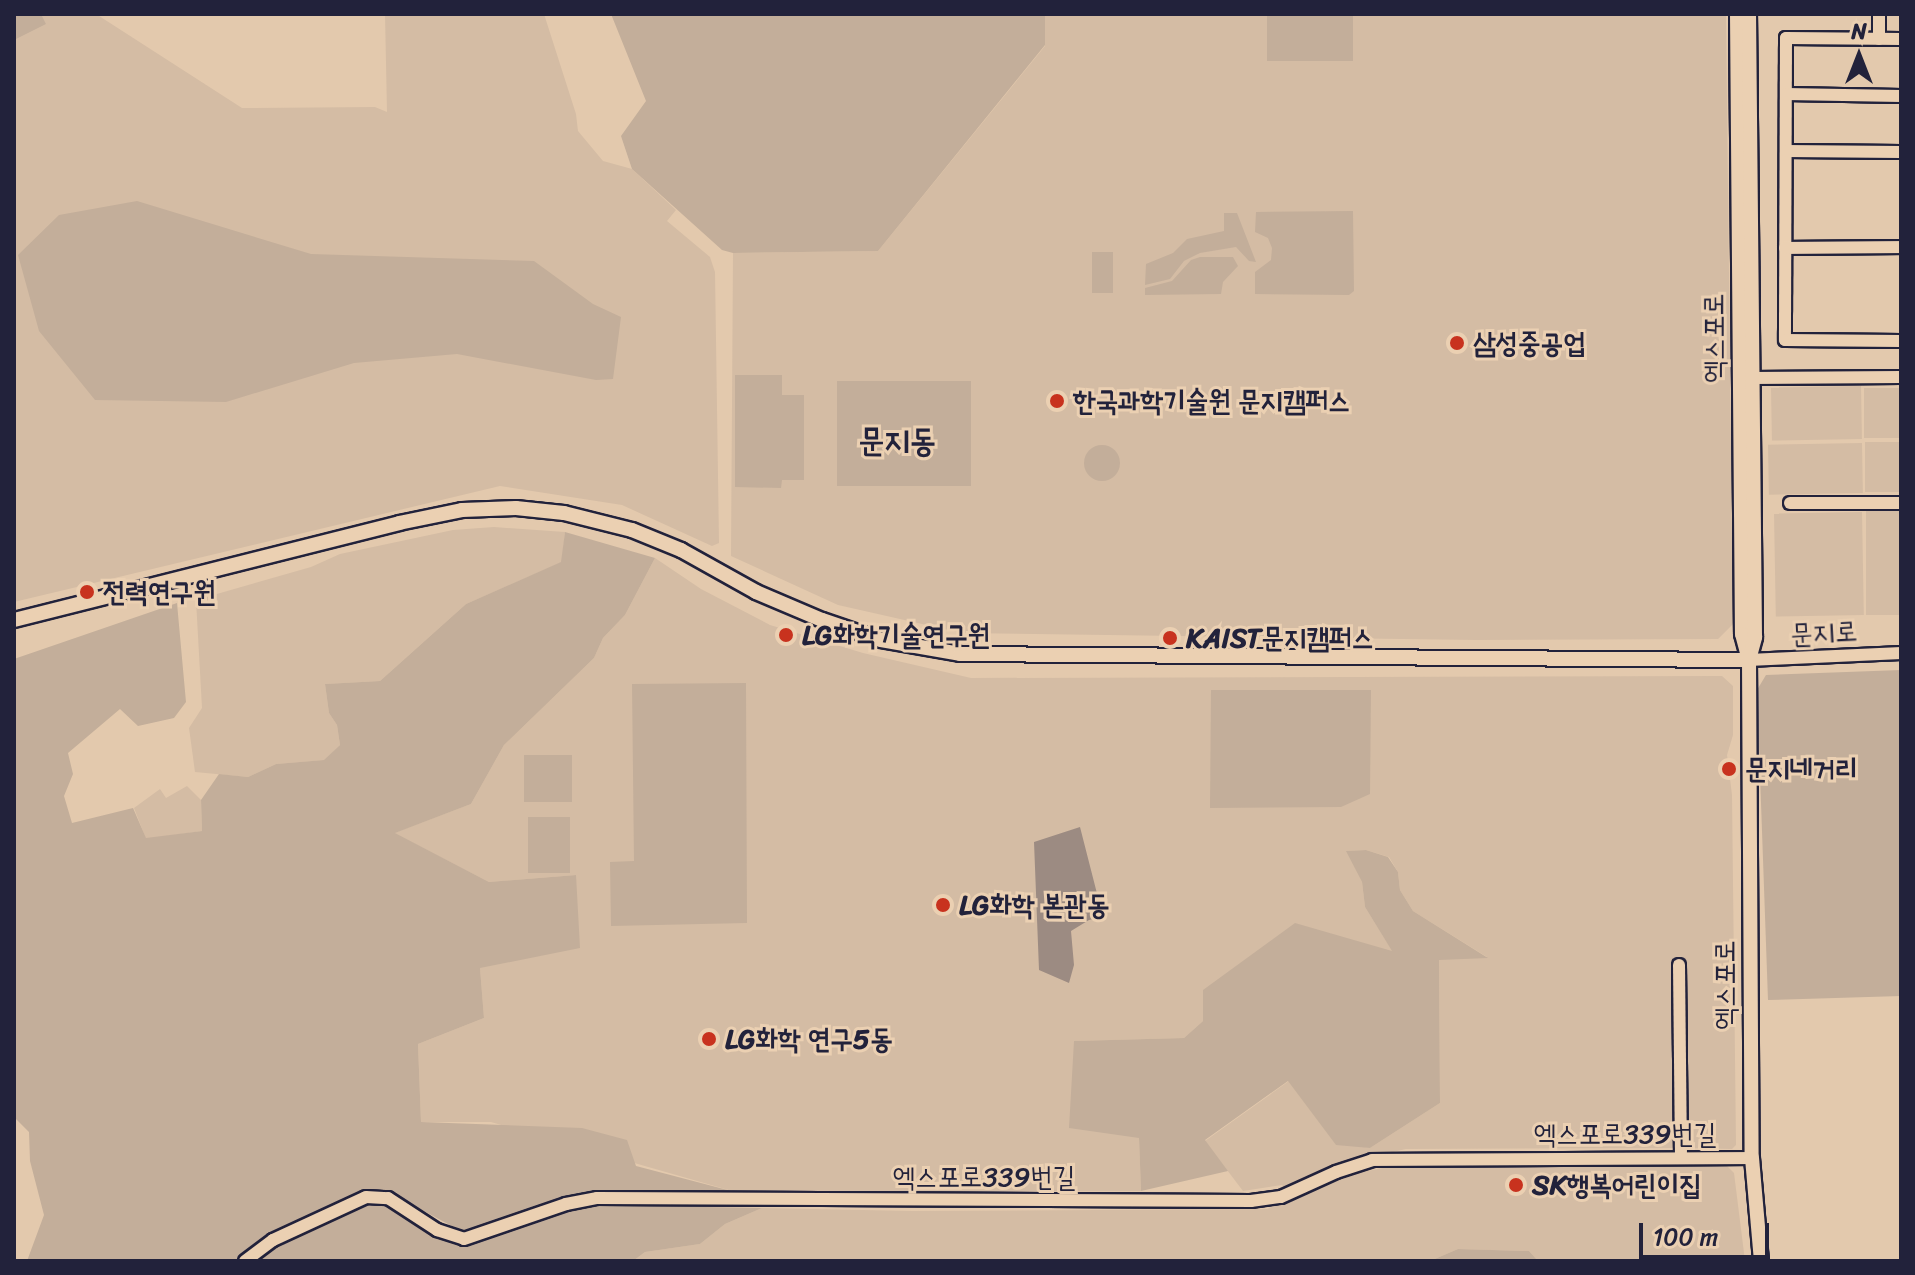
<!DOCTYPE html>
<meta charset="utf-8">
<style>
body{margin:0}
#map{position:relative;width:1915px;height:1275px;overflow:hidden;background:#e3c9ad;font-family:Sriracha,"Poor Story",sans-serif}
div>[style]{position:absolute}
.built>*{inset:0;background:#d4bca4;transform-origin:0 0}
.green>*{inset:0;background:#c3ae9a;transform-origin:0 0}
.round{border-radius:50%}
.water>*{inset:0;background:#9c8b82}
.roads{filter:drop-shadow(2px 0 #22223b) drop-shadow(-2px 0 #22223b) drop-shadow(0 2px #22223b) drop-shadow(0 -2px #22223b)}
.minor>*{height:12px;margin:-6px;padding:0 6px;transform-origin:6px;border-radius:6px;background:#ebd0b2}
.major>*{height:14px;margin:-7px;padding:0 7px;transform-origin:7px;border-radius:7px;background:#ebd0b2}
.dots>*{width:22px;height:22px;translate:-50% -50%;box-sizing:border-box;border:4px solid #ebd0b2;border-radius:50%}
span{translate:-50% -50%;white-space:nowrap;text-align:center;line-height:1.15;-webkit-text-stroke:6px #ebd0b2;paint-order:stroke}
.street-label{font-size:28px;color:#22223b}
.poi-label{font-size:28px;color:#22223b;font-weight:700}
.left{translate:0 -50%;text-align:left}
.quarter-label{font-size:32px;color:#22223b;font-weight:700}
.frame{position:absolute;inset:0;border:16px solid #22223b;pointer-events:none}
.north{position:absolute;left:1819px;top:16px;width:80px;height:80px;-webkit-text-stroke:6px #ebd0b2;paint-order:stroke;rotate:0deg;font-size:22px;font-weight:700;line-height:32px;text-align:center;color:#22223b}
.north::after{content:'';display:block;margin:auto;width:28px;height:36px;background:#22223b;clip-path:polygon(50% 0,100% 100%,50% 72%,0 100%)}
.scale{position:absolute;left:1639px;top:1223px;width:130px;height:36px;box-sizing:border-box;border:4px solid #22223b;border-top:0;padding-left:10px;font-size:24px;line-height:28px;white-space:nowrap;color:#22223b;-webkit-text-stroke:6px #ebd0b2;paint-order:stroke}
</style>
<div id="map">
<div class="built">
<div style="clip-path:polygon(14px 14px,96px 14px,242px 108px,375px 107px,387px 112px,385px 14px,544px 14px,576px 114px,578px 131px,603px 161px,632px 169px,676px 210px,667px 221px,710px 257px,715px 272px,719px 543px,712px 546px,622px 505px,500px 486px,14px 602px)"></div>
<div style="clip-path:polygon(1045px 14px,1726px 14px,1733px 624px,1718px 639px,1477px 640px,962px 633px,838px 605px,731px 556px,733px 253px,878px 251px,1045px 46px)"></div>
<div style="left:1861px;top:386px;width:53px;height:90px;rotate:89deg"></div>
<div style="left:1901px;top:388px;width:50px;height:37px;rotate:90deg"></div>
<div style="left:1901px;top:442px;width:50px;height:36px;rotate:90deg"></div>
<div style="left:1862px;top:443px;width:50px;height:94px;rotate:89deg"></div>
<div style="left:1901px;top:511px;width:104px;height:35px;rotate:90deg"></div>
<div style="left:1862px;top:512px;width:103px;height:88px;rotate:89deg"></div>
<div style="clip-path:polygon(494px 527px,565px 532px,562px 562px,466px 604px,380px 681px,325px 684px,329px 713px,337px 725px,340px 745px,325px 760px,276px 764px,248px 777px,195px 772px,189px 728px,202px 708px,196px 600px,311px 567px,340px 554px,453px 530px)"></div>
<div style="clip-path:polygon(655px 558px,701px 589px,770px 625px,863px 653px,971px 678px,1722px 676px,1733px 686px,1733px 735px,1727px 755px,1732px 795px,1736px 1145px,1732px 1149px,1687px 1148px,1681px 960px,1676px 959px,1675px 1148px,1406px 1149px,1343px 1163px,1286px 1189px,1282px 1185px,1243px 1191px,1205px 1141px,1289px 1081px,1360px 1146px,1370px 1148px,1440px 1103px,1439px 959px,1487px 957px,1413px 911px,1400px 890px,1398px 872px,1389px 857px,1366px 850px,1347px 851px,1362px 882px,1365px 907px,1393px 952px,1203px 1021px,1184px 1038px,1074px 1041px,1139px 1138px,1141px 1191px,739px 1193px,491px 1122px,421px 1122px,418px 1044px,484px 1018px,480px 968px,576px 875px,489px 882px,394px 833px,471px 804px,504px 745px,594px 658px,603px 638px,625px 615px)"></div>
<div style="clip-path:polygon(187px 786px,201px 800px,202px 831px,146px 839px,134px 808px,160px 789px,166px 798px)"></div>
<div style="clip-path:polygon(1727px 1166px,1734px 1173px,1745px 1261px,1538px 1261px,1529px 1251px,1458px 1249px,1430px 1261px,633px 1261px,645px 1252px,700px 1244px,725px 1224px,762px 1208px,912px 1211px,1267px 1209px,1358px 1173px,1387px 1167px)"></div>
</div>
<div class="green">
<div style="clip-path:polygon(14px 14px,41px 14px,46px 24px,14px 40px)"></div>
<div style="clip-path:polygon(611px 14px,1045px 14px,1045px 45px,878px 251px,733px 253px,722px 250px,632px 169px,621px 136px,646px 101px)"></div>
<div style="left:1267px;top:14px;width:86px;height:47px"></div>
<div style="clip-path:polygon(137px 201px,311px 254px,534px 261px,593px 304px,621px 317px,613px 379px,596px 380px,457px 354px,354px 363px,226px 402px,95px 400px,39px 331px,18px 255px,59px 215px)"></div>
<div style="clip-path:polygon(1353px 211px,1354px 291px,1349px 295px,1255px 294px,1255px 272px,1271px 260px,1272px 248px,1268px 238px,1255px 232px,1256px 212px)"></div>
<div style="clip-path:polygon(1224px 213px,1237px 213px,1256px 262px,1249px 261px,1236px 247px,1200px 253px,1184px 261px,1170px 279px,1145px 285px,1146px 264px,1173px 253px,1187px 239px,1224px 231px)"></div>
<div style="left:1092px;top:252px;width:21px;height:41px"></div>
<div style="clip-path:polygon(1200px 257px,1233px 257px,1238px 266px,1223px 282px,1221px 294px,1145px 295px,1145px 288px,1172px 281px,1191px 260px)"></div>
<div style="clip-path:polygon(735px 375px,782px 375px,782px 395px,804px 395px,804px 480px,782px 480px,781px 488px,735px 487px)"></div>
<div style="left:837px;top:381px;width:134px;height:105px"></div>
<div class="round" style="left:1084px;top:445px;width:36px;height:36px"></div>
<div style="clip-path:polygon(565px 532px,655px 558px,625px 615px,603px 638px,594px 658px,504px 745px,471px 804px,395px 833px,489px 882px,576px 875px,580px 948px,480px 968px,484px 1018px,418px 1044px,421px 1122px,582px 1128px,627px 1140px,636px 1166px,739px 1193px,592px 1192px,461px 1231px,396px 1196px,359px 1192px,274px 1232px,250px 1248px,239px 1261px,27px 1261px,44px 1215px,30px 1161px,29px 1132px,14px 1117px,14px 659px,177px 603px,186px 702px,174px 718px,138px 726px,120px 709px,68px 753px,73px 774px,64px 796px,72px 823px,133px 808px,146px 838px,202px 831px,201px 800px,219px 774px,248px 777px,276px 764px,324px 760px,340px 745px,337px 725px,329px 713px,325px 684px,380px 681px,466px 604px,561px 562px)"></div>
<div style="clip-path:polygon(1901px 670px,1901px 996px,1768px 1000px,1757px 690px,1766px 675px)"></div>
<div style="clip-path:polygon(746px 683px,747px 923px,611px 926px,610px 862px,634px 861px,632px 684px)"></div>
<div style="clip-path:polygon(1211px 690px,1371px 690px,1370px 794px,1341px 807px,1210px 808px)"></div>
<div style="left:572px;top:755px;width:47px;height:48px;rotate:90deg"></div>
<div style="left:528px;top:817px;width:42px;height:56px"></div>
<div style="clip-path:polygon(1366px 850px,1388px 857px,1398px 872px,1400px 890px,1413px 911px,1488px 958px,1439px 960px,1440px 1103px,1370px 1148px,1336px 1145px,1288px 1081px,1205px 1140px,1228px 1171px,1141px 1191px,1139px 1138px,1069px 1128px,1074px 1041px,1184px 1038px,1203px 1021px,1203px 990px,1295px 923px,1392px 951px,1365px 907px,1362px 882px,1346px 851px)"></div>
<div style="clip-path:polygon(357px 1202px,386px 1203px,427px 1232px,458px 1245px,489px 1239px,563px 1211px,591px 1205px,762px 1208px,725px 1224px,700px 1244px,645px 1252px,633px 1261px,252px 1261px,266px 1248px)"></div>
<div style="clip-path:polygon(1458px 1249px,1529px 1251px,1538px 1261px,1430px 1261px)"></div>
</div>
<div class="water">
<div style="clip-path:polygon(1080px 827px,1103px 917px,1089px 920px,1071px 931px,1074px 965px,1069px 983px,1039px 970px,1034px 842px)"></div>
</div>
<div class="roads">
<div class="minor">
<div style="left:1879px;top:39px;width:25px;rotate:-90deg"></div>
<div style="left:1901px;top:39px;width:115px;rotate:-179.5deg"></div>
<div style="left:1786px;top:38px;width:302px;rotate:90.2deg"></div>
<div style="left:1785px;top:340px;width:116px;rotate:0.5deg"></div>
<div style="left:1786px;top:94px;width:115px;rotate:1deg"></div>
<div style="left:1786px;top:151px;width:115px;rotate:0.5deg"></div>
<div style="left:1785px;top:248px;width:116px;rotate:-0.5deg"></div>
<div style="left:1751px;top:378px;width:150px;rotate:-0.4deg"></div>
<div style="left:1790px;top:503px;width:111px"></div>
<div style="left:1749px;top:660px;width:152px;rotate:-2.6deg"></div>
<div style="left:1679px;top:965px;width:193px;rotate:89.4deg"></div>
<div style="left:245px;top:1261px;width:35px;rotate:-37deg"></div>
<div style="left:273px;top:1240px;width:102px;rotate:-24.8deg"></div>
<div style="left:366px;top:1197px;width:22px;rotate:3deg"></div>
<div style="left:388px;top:1198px;width:59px;rotate:33.1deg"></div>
<div style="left:437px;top:1230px;width:28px;rotate:18deg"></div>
<div style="left:464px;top:1239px;width:108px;rotate:-18.9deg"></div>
<div style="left:566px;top:1204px;width:32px;rotate:-11deg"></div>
<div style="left:597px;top:1198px;width:654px;rotate:0.26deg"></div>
<div style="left:1251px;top:1201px;width:30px;rotate:-8deg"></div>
<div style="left:1281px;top:1197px;width:60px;rotate:-24.4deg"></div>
<div style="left:1336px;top:1172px;width:38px;rotate:-18deg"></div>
<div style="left:1372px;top:1160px;width:380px;rotate:-0.3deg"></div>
</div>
<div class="major">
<div style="left:1737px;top:14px;width:620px;rotate:89.54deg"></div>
<div style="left:1742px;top:634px;width:27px;rotate:75deg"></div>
<div style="left:1749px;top:660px;width:498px;rotate:89.7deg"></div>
<div style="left:1752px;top:1158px;width:103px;rotate:85deg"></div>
<div style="left:14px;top:620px;width:397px;rotate:-14.1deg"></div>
<div style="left:399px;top:523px;width:64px;rotate:-11.7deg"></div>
<div style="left:462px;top:510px;width:54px;rotate:-2.1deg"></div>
<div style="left:516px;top:508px;width:48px;rotate:5.9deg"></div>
<div style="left:564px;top:513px;width:70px;rotate:14deg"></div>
<div style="left:632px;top:530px;width:53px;rotate:22.2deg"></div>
<div style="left:681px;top:550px;width:86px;rotate:29.2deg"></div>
<div style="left:756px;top:592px;width:72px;rotate:23deg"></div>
<div style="left:822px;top:620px;width:62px;rotate:18.7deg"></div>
<div style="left:881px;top:640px;width:80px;rotate:10deg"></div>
<div style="left:960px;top:654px;width:789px;rotate:0.44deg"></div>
<div style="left:1749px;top:660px;width:24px;rotate:-75deg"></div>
<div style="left:1755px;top:637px;width:623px;rotate:-90.55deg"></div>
</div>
</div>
<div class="dots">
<div style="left:1457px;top:343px;background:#c8321e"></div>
<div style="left:1057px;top:401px;background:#c8321e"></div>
<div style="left:87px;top:592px;background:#c8321e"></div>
<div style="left:786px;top:635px;background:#c8321e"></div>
<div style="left:1170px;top:638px;background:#c8321e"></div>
<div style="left:1729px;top:769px;background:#c8321e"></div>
<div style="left:943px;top:905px;background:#c8321e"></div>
<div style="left:709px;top:1039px;background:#c8321e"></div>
<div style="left:1516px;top:1185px;background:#c8321e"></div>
</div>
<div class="street-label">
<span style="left:1714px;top:338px;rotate:-90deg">엑스포로</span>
<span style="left:1824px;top:633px;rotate:-3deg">문지로</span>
<span style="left:1725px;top:985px;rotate:-90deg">엑스포로</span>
<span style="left:1625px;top:1134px">엑스포로339번길</span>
<span style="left:984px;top:1177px">엑스포로339번길</span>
</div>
<div class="poi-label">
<span class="left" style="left:1473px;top:343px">삼성중공업</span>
<span class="left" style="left:1073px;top:401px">한국과학기술원 문지캠퍼스</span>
<span class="left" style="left:103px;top:592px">전력연구원</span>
<span class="left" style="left:802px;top:635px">LG화학기술연구원</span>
<span class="left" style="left:1186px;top:638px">KAIST문지캠퍼스</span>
<span class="left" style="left:1745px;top:769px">문지네거리</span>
<span class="left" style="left:959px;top:905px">LG화학 본관동</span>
<span class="left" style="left:725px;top:1039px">LG화학 연구5동</span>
<span class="left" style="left:1532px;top:1185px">SK행복어린이집</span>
</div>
<div class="quarter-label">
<span style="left:897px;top:441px">문지동</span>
</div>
<div class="frame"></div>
<div class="north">N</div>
<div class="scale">100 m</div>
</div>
